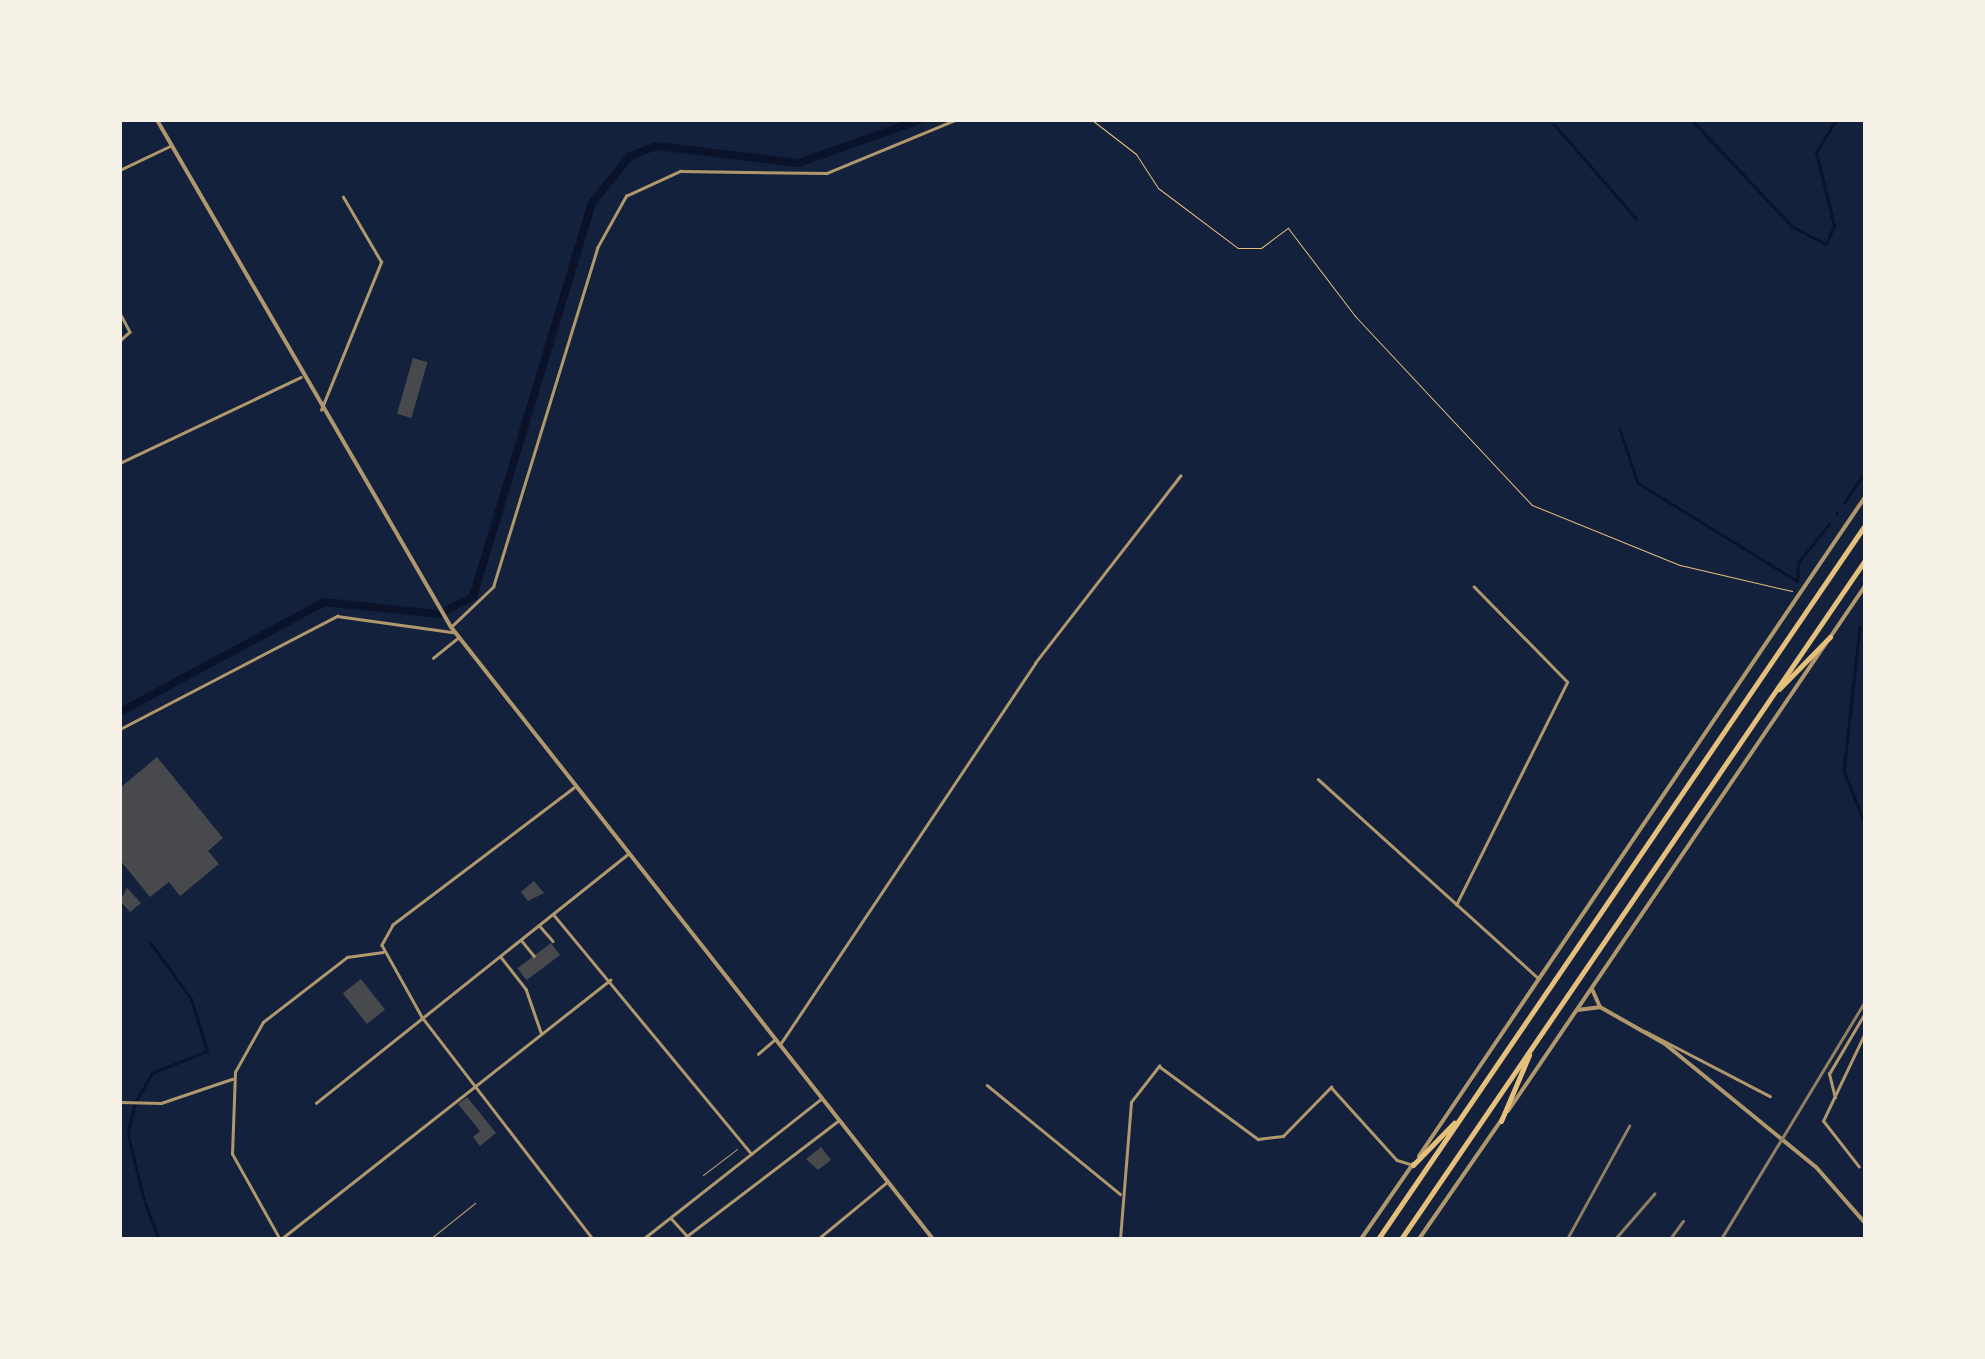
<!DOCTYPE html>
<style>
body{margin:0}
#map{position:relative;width:1985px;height:1359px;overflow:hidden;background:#14213d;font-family:"Titillium Web",sans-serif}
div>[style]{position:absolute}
.stream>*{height:2.5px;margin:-1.25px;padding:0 1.25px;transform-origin:1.25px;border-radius:1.25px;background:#0b132b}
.canal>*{height:8px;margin:-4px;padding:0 4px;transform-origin:4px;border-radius:4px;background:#0b132b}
.building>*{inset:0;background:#48494c;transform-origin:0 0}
.path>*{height:1px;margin:-0.5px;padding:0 0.5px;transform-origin:0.5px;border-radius:0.5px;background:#e5c07b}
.service>*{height:1px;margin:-0.5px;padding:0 0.5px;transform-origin:0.5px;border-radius:0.5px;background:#b1986c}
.pedestrian>*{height:2.5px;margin:-1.25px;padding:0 1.25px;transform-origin:1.25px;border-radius:1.25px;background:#b1986c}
.minor>*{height:2.5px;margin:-1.25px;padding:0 1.25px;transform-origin:1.25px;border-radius:1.25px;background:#b1986c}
.tertiary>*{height:4px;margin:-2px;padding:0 2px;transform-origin:2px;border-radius:2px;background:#b1986c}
.trunk>*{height:5px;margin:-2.5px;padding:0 2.5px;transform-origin:2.5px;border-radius:2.5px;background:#e5c07b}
.rail>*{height:2.5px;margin:-1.25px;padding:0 1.25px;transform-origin:1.25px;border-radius:1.25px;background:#918062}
span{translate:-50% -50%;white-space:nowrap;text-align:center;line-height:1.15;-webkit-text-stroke:10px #f6f1e7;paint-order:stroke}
.frame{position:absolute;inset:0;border:122px solid #f6f1e7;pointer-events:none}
</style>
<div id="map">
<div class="stream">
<div style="left:1543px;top:120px;width:27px"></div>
<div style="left:1692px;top:120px;width:147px;rotate:46.7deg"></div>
<div style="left:1793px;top:227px;width:37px;rotate:27deg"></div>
<div style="left:1826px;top:244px;width:20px;rotate:-66deg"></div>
<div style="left:1834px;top:226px;width:76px;rotate:-103.7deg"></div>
<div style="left:1816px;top:152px;width:38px;rotate:-58deg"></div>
<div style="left:1554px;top:124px;width:125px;rotate:48.9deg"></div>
<div style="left:1620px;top:429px;width:57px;rotate:71.6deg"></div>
<div style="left:1638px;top:483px;width:187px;rotate:31.6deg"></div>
<div style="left:1797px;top:581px;width:18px;rotate:-87deg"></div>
<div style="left:1798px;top:563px;width:50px;rotate:-51.5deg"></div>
<div style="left:1844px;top:503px;width:37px;rotate:-56deg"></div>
<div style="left:1836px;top:515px;width:2px;rotate:-63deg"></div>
<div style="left:1860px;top:627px;width:145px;rotate:96.3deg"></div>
<div style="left:1844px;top:771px;width:56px;rotate:68deg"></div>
<div style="left:136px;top:1101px;width:32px;rotate:-60deg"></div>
<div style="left:152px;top:1073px;width:59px;rotate:-21.8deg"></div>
<div style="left:207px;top:1051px;width:54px;rotate:-107.1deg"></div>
<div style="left:191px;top:999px;width:68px;rotate:-126deg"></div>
<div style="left:135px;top:1105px;width:29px;rotate:104deg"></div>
<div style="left:128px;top:1133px;width:68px;rotate:76.4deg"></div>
<div style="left:145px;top:1202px;width:40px;rotate:69deg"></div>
</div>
<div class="canal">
<div style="left:120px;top:712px;width:232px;rotate:-28.3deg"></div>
<div style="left:324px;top:602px;width:116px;rotate:6deg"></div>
<div style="left:439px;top:614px;width:38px;rotate:-27deg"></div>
<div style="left:473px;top:597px;width:412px;rotate:-73.2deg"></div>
<div style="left:592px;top:203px;width:60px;rotate:-51deg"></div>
<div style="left:630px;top:156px;width:28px;rotate:-21deg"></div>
<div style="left:656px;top:146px;width:144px;rotate:6.8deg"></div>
<div style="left:799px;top:163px;width:127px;rotate:-19.7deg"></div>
</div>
<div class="building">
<div style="left:413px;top:358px;width:15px;height:58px;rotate:16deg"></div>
<div style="clip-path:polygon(157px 757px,223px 838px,208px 851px,219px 864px,180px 896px,169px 882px,150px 897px,120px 860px,120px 788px)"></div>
<div style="clip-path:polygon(534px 881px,544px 893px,528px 901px,521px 892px)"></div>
<div style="clip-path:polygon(127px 888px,141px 903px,130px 912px,120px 901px)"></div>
<div style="left:551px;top:943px;width:15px;height:42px;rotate:53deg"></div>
<div style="left:361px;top:979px;width:39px;height:23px;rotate:52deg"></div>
<div style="clip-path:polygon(467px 1097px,496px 1133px,480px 1146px,473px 1137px,480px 1131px,458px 1104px)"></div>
<div style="clip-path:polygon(821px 1147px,831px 1160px,818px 1170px,806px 1159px)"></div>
</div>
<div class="path">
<div style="left:1092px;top:120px;width:56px;rotate:37.7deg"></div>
<div style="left:1136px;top:154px;width:40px;rotate:57.1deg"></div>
<div style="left:1158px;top:188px;width:100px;rotate:36.9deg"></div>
<div style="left:1238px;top:248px;width:23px"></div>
<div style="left:1261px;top:248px;width:34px;rotate:-37deg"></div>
<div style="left:1288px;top:228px;width:111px;rotate:52.7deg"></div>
<div style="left:1355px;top:316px;width:259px;rotate:46.9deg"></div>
<div style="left:1532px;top:505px;width:160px;rotate:22.1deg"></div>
<div style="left:1680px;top:565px;width:115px;rotate:13.1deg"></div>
</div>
<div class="service">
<div style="left:703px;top:1175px;width:43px;rotate:-37.4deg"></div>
<div style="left:430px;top:1239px;width:58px;rotate:-38.7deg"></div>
</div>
<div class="pedestrian">
<div style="left:539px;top:925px;width:21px;rotate:49deg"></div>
<div style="left:522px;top:941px;width:19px;rotate:51deg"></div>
<div style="left:501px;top:957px;width:41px;rotate:52deg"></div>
<div style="left:526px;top:989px;width:46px;rotate:70.8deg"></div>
</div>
<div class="minor">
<div style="left:120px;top:170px;width:55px;rotate:-25.6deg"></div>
<div style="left:120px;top:313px;width:21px;rotate:62deg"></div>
<div style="left:130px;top:332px;width:13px;rotate:138deg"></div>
<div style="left:321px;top:410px;width:160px;rotate:-67.9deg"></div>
<div style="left:381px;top:262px;width:75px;rotate:-120.3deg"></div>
<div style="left:120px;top:463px;width:200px;rotate:-25.4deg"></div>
<div style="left:452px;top:626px;width:57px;rotate:-43.6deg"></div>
<div style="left:493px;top:587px;width:355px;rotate:-72.9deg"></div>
<div style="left:597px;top:248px;width:60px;rotate:-60.9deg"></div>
<div style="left:626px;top:196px;width:60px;rotate:-24.8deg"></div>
<div style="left:680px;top:171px;width:147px;rotate:0.8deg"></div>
<div style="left:827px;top:173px;width:139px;rotate:-22.5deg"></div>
<div style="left:433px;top:658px;width:33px;rotate:-39deg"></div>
<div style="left:120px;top:729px;width:245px;rotate:-27.5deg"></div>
<div style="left:337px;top:616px;width:117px;rotate:7.9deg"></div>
<div style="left:1318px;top:779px;width:295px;rotate:42.1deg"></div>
<div style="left:574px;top:788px;width:227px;rotate:142.9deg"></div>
<div style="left:393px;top:925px;width:23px;rotate:119deg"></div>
<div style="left:382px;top:945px;width:82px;rotate:60.9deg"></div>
<div style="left:422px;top:1017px;width:280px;rotate:52.4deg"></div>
<div style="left:1456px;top:905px;width:249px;rotate:-63.5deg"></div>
<div style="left:1567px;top:682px;width:133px;rotate:-134.4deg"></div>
<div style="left:554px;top:915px;width:310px;rotate:50.4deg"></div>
<div style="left:1645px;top:1031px;width:141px;rotate:27.5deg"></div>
<div style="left:781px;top:1043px;width:457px;rotate:-56.2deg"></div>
<div style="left:1035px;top:663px;width:237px;rotate:-52.2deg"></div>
<div style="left:758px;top:1054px;width:23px;rotate:-41deg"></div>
<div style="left:987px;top:1085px;width:172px;rotate:39.3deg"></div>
<div style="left:1835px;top:1098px;width:25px;rotate:-104deg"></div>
<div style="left:1829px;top:1074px;width:71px;rotate:-59.5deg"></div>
<div style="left:120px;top:1102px;width:41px;rotate:1.4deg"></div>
<div style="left:161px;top:1103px;width:75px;rotate:-18.7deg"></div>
<div style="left:316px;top:1103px;width:399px;rotate:-38.6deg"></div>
<div style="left:1865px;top:1162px;width:20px;rotate:90deg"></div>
<div style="left:1859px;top:1167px;width:58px;rotate:-128deg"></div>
<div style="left:1823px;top:1121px;width:98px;rotate:-64.5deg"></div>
<div style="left:671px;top:1218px;width:28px;rotate:48deg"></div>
<div style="left:279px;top:1238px;width:96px;rotate:-119.2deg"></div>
<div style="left:232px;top:1154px;width:82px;rotate:-87.9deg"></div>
<div style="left:235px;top:1072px;width:57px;rotate:-60.8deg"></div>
<div style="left:263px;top:1022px;width:106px;rotate:-37.7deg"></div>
<div style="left:347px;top:957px;width:36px;rotate:-8deg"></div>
<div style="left:281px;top:1239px;width:419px;rotate:-38.2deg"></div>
<div style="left:643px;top:1239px;width:226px;rotate:-38.2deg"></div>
<div style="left:683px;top:1239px;width:195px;rotate:-37.3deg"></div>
<div style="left:818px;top:1239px;width:88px;rotate:-39.5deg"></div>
<div style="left:1120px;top:1239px;width:137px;rotate:-85.4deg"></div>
<div style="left:1131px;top:1102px;width:46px;rotate:-52.1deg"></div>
<div style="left:1159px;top:1066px;width:123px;rotate:36.4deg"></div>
<div style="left:1258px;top:1139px;width:25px;rotate:-7deg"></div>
<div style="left:1283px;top:1136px;width:69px;rotate:-45.6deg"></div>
<div style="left:1331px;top:1087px;width:98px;rotate:47.9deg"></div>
<div style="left:1397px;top:1160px;width:17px;rotate:17deg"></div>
</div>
<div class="tertiary">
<div style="left:157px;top:120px;width:586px;rotate:59.89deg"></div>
<div style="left:451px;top:627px;width:779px;rotate:51.78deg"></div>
<div style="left:1831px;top:636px;width:60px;rotate:-55.8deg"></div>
<div style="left:1592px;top:989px;width:20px;rotate:66deg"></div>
<div style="left:1577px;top:1010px;width:23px;rotate:-7deg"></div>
<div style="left:1600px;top:1007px;width:75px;rotate:29.6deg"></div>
<div style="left:1665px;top:1044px;width:195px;rotate:39.2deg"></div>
<div style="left:1816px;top:1167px;width:74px;rotate:48.8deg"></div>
<div style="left:1508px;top:1111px;width:566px;rotate:-55.8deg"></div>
<div style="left:1419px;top:1156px;width:796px;rotate:-55.91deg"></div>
<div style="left:1361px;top:1239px;width:91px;rotate:-55.3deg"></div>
<div style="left:1419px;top:1239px;width:146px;rotate:-55.3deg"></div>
</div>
<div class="trunk">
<div style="left:1779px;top:689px;width:73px;rotate:-45.6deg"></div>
<div style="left:1501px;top:1121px;width:72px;rotate:-67deg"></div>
<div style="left:1413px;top:1165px;width:59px;rotate:-45.7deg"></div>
<div style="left:1378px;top:1239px;width:864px;rotate:-55.7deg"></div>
<div style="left:1401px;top:1239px;width:822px;rotate:-55.65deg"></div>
</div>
<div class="rail">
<div style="left:1567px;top:1239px;width:129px;rotate:-61.2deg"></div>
<div style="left:1615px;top:1239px;width:60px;rotate:-49.1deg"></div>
<div style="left:1670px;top:1239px;width:22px;rotate:-54deg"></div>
<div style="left:1721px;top:1239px;width:278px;rotate:-58.8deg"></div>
</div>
<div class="frame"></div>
</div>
